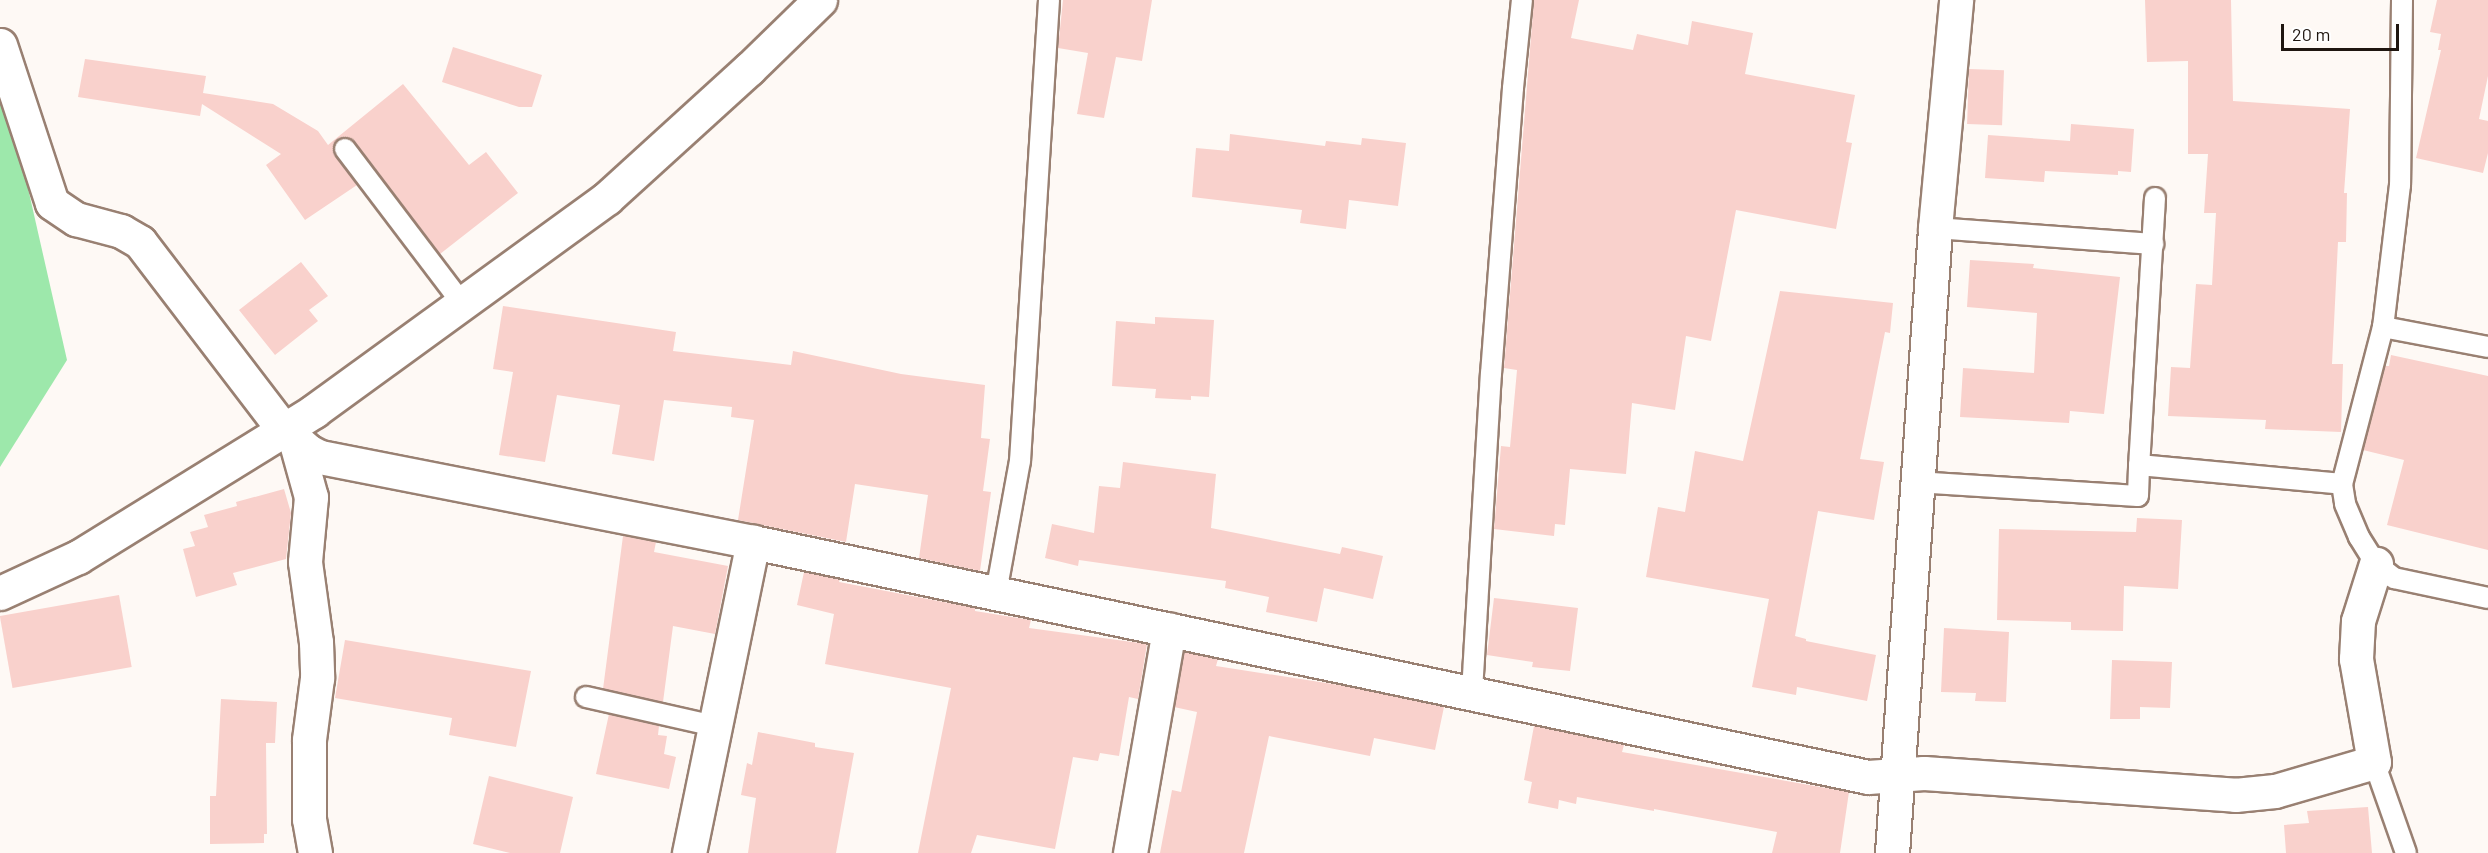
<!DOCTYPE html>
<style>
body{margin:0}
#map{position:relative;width:2488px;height:853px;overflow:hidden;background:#fef9f5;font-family:Barlow,sans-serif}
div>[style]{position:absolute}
.green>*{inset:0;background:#9de8ab}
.building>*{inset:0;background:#f9d1cc;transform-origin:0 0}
.roads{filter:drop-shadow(2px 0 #998072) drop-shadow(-2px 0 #998072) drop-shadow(0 2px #998072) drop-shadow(0 -2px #998072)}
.lane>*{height:20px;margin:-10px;padding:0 10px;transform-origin:10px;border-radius:10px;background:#fff}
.street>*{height:33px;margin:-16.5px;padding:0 16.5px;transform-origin:16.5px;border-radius:16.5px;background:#fff}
.secondary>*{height:33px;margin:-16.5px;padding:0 16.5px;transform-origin:16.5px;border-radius:16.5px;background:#fff}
span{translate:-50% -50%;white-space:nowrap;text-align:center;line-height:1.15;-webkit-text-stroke:4.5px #fff;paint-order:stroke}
.scale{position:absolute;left:2281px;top:24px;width:118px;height:27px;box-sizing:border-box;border:3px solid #1f1610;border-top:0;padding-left:8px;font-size:18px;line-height:21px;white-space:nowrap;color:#1f1610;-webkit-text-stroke:4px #fff;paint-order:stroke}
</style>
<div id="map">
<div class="green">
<div style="clip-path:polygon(0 65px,67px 360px,0 467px)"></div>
</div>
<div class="building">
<div style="clip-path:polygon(1063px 0,1152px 0,1142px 61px,1116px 57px,1104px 118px,1077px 114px,1088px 53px,1058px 48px)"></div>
<div style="clip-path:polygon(1534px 0,1579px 0,1571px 38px,1633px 50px,1637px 34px,1688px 45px,1692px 21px,1753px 33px,1745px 74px,1855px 95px,1846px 142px,1852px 143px,1836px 229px,1736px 210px,1711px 341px,1686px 336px,1675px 410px,1632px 403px,1626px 474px,1570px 469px,1565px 525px,1555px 524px,1554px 536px,1494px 529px,1501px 446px,1510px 447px,1517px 370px,1504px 368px)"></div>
<div style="clip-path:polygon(2145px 0,2231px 0,2233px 101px,2350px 109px,2344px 193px,2347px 193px,2346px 242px,2338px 242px,2332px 364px,2343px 364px,2341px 432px,2265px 429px,2266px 420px,2168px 416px,2171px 367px,2190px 368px,2196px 284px,2212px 285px,2216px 213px,2204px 213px,2208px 154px,2188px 154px,2188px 61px,2147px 62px)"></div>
<div style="clip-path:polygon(2437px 0,2488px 0,2488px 76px,2479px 119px,2488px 121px,2488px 153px,2483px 173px,2416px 158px,2441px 50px,2438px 50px,2441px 34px,2430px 32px)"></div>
<div style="clip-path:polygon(453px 47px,542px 75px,532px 107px,519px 107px,442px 82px)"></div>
<div style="clip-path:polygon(85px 59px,206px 76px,203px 93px,273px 104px,318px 131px,328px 145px,403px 84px,469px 165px,486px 152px,518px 193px,440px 254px,355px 142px,344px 137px,337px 140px,333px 151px,357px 185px,305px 220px,266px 165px,281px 154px,202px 104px,200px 116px,78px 97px)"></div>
<div style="left:1969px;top:69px;width:35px;height:55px;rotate:2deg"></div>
<div style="clip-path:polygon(2071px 124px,2134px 129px,2131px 172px,2118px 171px,2118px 175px,2045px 171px,2044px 182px,1985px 178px,1988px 135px,2070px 141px)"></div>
<div style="clip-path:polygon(1230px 134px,1325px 146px,1326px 141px,1361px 145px,1362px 138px,1406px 143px,1398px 206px,1349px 200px,1346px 229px,1300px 223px,1302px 210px,1192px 197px,1196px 148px,1229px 151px)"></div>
<div style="clip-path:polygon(1970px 260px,2034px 264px,2033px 268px,2120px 277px,2104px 414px,2070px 411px,2069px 423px,1960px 417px,1963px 368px,2034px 373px,2037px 313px,1967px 307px)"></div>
<div style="clip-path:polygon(301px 262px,328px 296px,309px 310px,318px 321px,275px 355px,239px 310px)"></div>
<div style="clip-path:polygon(1780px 291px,1893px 303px,1890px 333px,1885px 332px,1860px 459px,1884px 462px,1874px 520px,1818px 511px,1795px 636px,1806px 639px,1806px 641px,1876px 655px,1867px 701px,1797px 687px,1796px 695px,1752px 687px,1769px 599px,1646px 577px,1658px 507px,1685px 512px,1695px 451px,1743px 461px)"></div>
<div style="clip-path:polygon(503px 306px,676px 332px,673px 351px,791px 365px,793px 351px,901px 374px,985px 385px,981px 438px,990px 439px,983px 491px,991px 492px,980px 571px,919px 558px,928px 495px,855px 484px,846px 542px,738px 520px,754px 420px,731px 417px,732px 407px,664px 400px,654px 461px,612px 454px,620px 405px,557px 395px,545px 462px,499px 455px,513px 372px,493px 369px)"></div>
<div style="clip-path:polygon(1155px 317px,1214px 320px,1209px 397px,1191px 396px,1191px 400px,1155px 398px,1156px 389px,1112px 386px,1116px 321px,1155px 324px)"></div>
<div style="clip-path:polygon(2391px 355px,2488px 376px,2488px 550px,2387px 525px,2404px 460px,2363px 450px,2385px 366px,2389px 366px)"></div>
<div style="clip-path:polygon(1123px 462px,1216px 474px,1211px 528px,1340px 554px,1342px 547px,1383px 556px,1373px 599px,1324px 588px,1317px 622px,1266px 612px,1269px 597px,1225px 588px,1226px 581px,1079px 560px,1078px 566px,1045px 558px,1052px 524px,1094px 533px,1099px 486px,1120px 488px)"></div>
<div style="clip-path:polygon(284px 489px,291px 513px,286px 559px,233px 573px,237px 585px,196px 597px,183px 549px,195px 546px,190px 532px,208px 527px,204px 515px,237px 506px,236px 502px)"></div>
<div style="clip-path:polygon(2137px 518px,2182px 520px,2178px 589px,2124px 586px,2123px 631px,2071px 630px,2071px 622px,1997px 620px,1999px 529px,2136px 532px)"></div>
<div style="clip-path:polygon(623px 536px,656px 542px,654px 552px,728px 566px,715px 634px,673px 626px,663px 702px,603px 689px)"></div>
<div style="clip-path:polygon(804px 572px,840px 579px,839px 582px,975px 608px,975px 611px,1031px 620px,1029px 628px,1147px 644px,1138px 699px,1129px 697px,1119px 756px,1100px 753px,1098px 761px,1073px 757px,1055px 849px,977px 835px,971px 853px,918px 853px,951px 688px,825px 664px,834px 614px,797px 605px)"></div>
<div style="left:119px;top:595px;width:73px;height:121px;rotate:80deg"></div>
<div style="clip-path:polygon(1494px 598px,1578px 608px,1570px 671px,1532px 667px,1533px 662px,1487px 655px)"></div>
<div style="clip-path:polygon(1944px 628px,2009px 632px,2006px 702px,1975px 701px,1976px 693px,1941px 692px)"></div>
<div style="clip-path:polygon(345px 640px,531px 671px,516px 747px,449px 735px,452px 718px,335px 698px)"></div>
<div style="clip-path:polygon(1184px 652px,1218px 659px,1216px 666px,1352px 687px,1444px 707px,1435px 750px,1374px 738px,1370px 756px,1269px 736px,1244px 853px,1160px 853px,1172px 790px,1181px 792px,1197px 712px,1174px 707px)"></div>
<div style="clip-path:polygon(2112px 660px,2172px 662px,2170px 708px,2140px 707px,2140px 719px,2110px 719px)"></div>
<div style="clip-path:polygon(221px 699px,277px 702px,275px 743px,266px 743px,267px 834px,264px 834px,264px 843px,210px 844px,210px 796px,216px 796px)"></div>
<div style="clip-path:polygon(609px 714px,659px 726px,658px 735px,667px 736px,664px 754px,676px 757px,669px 789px,596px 774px)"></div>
<div style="clip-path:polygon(1534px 726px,1624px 745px,1622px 752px,1849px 792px,1840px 853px,1772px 853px,1777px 832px,1654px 809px,1654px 811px,1577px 797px,1576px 804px,1559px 800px,1558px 809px,1528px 803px,1532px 782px,1524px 780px)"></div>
<div style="clip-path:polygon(758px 732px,815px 743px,815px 747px,854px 753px,836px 853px,748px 853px,756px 798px,741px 795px,747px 763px,752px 765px)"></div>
<div style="clip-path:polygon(489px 776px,573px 797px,560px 853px,510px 853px,473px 844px)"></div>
<div style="clip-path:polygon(2368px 807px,2372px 853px,2286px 853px,2284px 825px,2309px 823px,2307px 811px)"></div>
</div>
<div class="roads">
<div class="lane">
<div style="left:2402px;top:0;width:185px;rotate:90.6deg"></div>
<div style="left:2400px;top:185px;width:143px;rotate:96.8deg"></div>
<div style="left:2383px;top:327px;width:162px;rotate:104.6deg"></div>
<div style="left:2342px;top:484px;width:20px;rotate:81deg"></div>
<div style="left:2345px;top:504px;width:36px;rotate:67deg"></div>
<div style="left:2359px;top:537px;width:32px;rotate:58deg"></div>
<div style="left:2376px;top:564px;width:23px;rotate:38deg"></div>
<div style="left:2394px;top:578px;width:96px;rotate:12deg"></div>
<div style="left:345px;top:149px;width:193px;rotate:52.8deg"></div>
<div style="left:2155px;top:198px;width:267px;rotate:93.4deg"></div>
<div style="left:2139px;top:465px;width:204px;rotate:5.3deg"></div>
<div style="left:1935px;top:228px;width:219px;rotate:4.2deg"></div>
<div style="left:2383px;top:327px;width:107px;rotate:10.8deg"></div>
<div style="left:1916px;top:482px;width:222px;rotate:3.6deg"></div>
<div style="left:2138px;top:496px;width:31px;rotate:-88deg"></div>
<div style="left:996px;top:593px;width:134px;rotate:-79.7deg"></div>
<div style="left:1020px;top:461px;width:462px;rotate:-86.4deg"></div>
<div style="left:1472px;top:692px;width:319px;rotate:-86.6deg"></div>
<div style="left:1491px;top:374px;width:287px;rotate:-85.6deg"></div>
<div style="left:1513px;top:88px;width:88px;rotate:-84.2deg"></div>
<div style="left:586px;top:697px;width:132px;rotate:12.7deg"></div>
<div style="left:2374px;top:762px;width:96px;rotate:70.6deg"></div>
</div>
<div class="street">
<div style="left:0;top:45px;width:166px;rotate:71.8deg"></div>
<div style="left:52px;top:203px;width:29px;rotate:34deg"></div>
<div style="left:76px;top:219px;width:47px;rotate:14.9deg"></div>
<div style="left:121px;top:231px;width:22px;rotate:30deg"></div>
<div style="left:140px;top:242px;width:235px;rotate:52.6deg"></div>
<div style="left:283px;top:429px;width:33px;rotate:41deg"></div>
<div style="left:308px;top:451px;width:13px;rotate:27deg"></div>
<div style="left:320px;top:457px;width:441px;rotate:11.1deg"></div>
<div style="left:296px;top:443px;width:56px;rotate:74.5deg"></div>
<div style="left:311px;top:497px;width:65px;rotate:95.3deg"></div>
<div style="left:305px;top:562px;width:81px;rotate:82.2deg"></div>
<div style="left:316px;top:642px;width:36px;rotate:88deg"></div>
<div style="left:317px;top:678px;width:63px;rotate:97.4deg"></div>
<div style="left:309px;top:740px;width:79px;rotate:90deg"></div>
<div style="left:309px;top:819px;width:35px;rotate:80deg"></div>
<div style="left:0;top:593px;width:86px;rotate:-24.8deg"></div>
<div style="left:78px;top:557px;width:278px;rotate:-31.7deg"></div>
<div style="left:314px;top:411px;width:362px;rotate:-36deg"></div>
<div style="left:607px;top:198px;width:192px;rotate:-42.3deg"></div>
<div style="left:749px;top:69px;width:99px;rotate:-44.2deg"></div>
<div style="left:689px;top:853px;width:318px;rotate:-78.4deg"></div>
<div style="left:753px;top:542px;width:1139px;rotate:11.9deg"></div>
<div style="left:1868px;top:777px;width:56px;rotate:-4.1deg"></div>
<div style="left:1924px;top:773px;width:312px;rotate:4deg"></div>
<div style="left:2235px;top:795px;width:40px;rotate:-5.7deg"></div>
<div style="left:2275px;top:791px;width:103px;rotate:-16.3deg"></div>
<div style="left:2374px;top:762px;width:105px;rotate:-99.9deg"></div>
<div style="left:2356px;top:659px;width:38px;rotate:-87deg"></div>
<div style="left:2358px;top:621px;width:60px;rotate:-72.5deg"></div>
<div style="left:1130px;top:853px;width:227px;rotate:-80.1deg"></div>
</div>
<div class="secondary">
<div style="left:1892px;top:853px;width:626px;rotate:-86.06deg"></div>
<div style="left:1935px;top:228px;width:229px;rotate:-84.7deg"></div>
</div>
</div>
<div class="scale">20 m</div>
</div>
